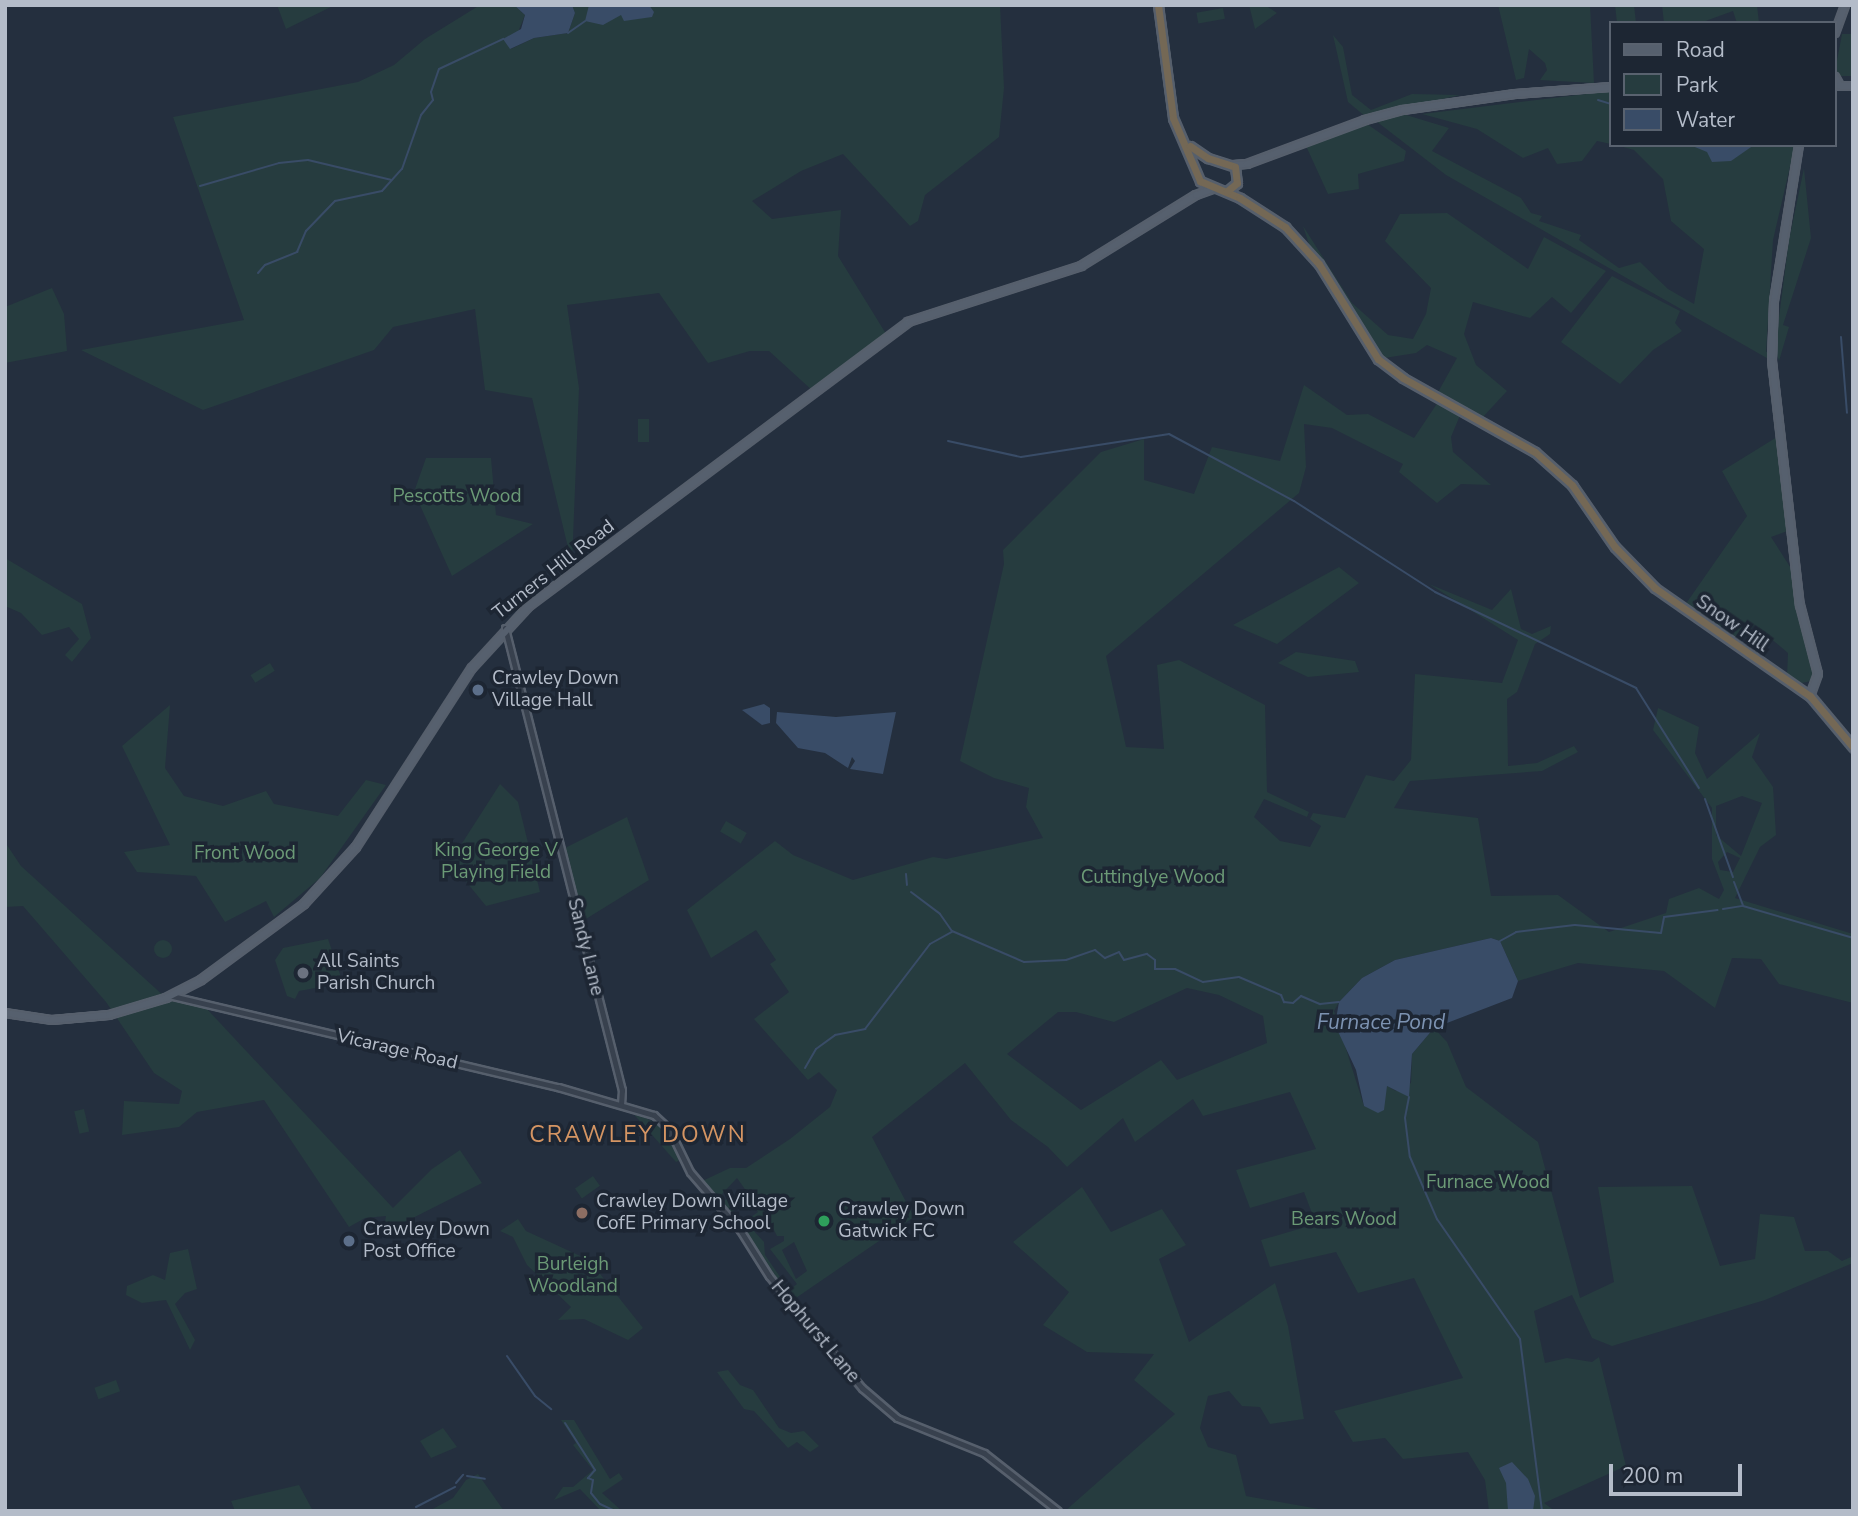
<!DOCTYPE html>
<style>
body{margin:0}
#map{position:relative;width:1858px;height:1516px;overflow:hidden;background:#242f3e;font-family:"Nunito Sans",sans-serif}
div>[style]{position:absolute}
.green>*{inset:0;background:#263c3f;transform-origin:0 0}
.round{border-radius:50%}
.water>*{inset:0;background:#394c67}
.stream>*{height:2px;margin:-1px;padding:0 1px;transform-origin:1px;border-radius:1px;background:#394c67}
.roads{filter:drop-shadow(2px 0 #565f6c) drop-shadow(-2px 0 #565f6c) drop-shadow(0 2px #565f6c) drop-shadow(0 -2px #565f6c)}
.minor>*{height:5px;margin:-2.5px;padding:0 2.5px;transform-origin:2.5px;border-radius:2.5px;background:#38414e}
.major>*{height:6px;margin:-3px;padding:0 3px;transform-origin:3px;border-radius:3px;background:#56606e}
.highway>*{height:7px;margin:-3.5px;padding:0 3.5px;transform-origin:3.5px;border-radius:3.5px;background:#746855}
.dots>*{width:19px;height:19px;translate:-50% -50%;box-sizing:border-box;border:4px solid #1d2633;border-radius:50%}
span{translate:-50% -50%;white-space:nowrap;text-align:center;line-height:1.15;-webkit-text-stroke:7px #1d2633;paint-order:stroke}
.park-label{font-size:19px;color:#6b9a76}
.street-label{font-size:19px;color:#b4bcc9}
.poi-label{font-size:19px;color:#b4bcc9}
.left{translate:0 -50%;text-align:left}
.water-label{font-size:21px;color:#7c92b1;font-style:italic}
.quarter-label{font-size:23px;color:#d59563;letter-spacing:2px}
.frame{position:absolute;inset:0;border:7px solid #b4bcc9;pointer-events:none}
.legend{position:absolute;left:1609px;top:21px;width:228px;height:126px;box-sizing:border-box;background:#1d2633;border:2px solid #59626f;margin:0;padding:9px 12px;list-style:none;font-size:21px;color:#b4bcc9}
.legend li{display:flex;align-items:center;gap:14px;height:35px}
.legend b{width:35px;border:2px solid #59626f}
.scale{position:absolute;left:1609px;top:1464px;width:133px;height:32px;box-sizing:border-box;border:4px solid #b4bcc9;border-top:0;padding-left:9px;font-size:21px;line-height:24px;white-space:nowrap;color:#b4bcc9;-webkit-text-stroke:5px #1d2633;paint-order:stroke}
</style>
<div id="map">
<div class="green">
<div style="clip-path:polygon(277px 5px,335px 5px,286px 29px)"></div>
<div style="clip-path:polygon(480px 5px,514px 5px,525px 15px,511px 49px,534px 38px,568px 33px,575px 13px,572px 5px,1000px 5px,1004px 88px,999px 137px,925px 195px,918px 221px,910px 226px,843px 154px,801px 171px,752px 201px,772px 219px,841px 210px,838px 256px,888px 337px,814px 392px,769px 351px,750px 351px,708px 363px,659px 293px,567px 305px,579px 388px,572px 564px,532px 398px,485px 390px,475px 309px,393px 327px,374px 350px,203px 410px,81px 350px,244px 320px,173px 117px,358px 82px,394px 65px,425px 39px)"></div>
<div style="clip-path:polygon(1249px 5px,1265px 5px,1277px 13px,1255px 29px)"></div>
<div style="clip-path:polygon(1498px 5px,1590px 5px,1594px 83px,1540px 80px,1547px 70px,1545px 63px,1529px 49px,1524px 78px,1516px 80px)"></div>
<div style="clip-path:polygon(1615px 5px,1634px 5px,1636px 23px,1617px 23px)"></div>
<div style="clip-path:polygon(1662px 5px,1757px 5px,1759px 23px,1737px 23px,1733px 11px,1700px 23px,1664px 23px)"></div>
<div style="left:1223px;top:8px;width:11px;height:27px;rotate:80deg"></div>
<div style="clip-path:polygon(1842px 34px,1853px 34px,1853px 76px,1839px 76px,1835px 71px)"></div>
<div style="clip-path:polygon(1333px 35px,1343px 47px,1352px 95px,1371px 110px,1412px 94px,1460px 95px,1366px 117px,1348px 102px)"></div>
<div style="clip-path:polygon(1611px 91px,1611px 144px,1597px 141px,1582px 161px,1557px 164px,1548px 148px,1523px 158px,1477px 129px,1422px 114px)"></div>
<div style="clip-path:polygon(1403px 114px,1449px 128px,1432px 151px,1521px 198px,1531px 213px,1542px 216px,1539px 221px,1581px 235px,1579px 240px,1619px 268px,1640px 262px,1668px 289px,1694px 304px,1704px 249px,1671px 221px,1663px 179px,1634px 150px,1616px 145px,1795px 145px,1773px 240px,1766px 352px,1772px 351px,1772px 361px,1446px 175px,1376px 121px)"></div>
<div style="clip-path:polygon(1367px 124px,1406px 151px,1404px 161px,1358px 174px,1359px 189px,1328px 194px,1306px 146px)"></div>
<div style="clip-path:polygon(1804px 168px,1811px 238px,1783px 325px,1789px 327px,1779px 361px,1775px 348px,1789px 240px)"></div>
<div style="clip-path:polygon(1447px 213px,1528px 269px,1544px 237px,1606px 271px,1571px 313px,1552px 297px,1530px 318px,1473px 302px,1464px 334px,1476px 365px,1507px 391px,1482px 418px,1437px 394px,1457px 358px,1427px 345px,1416px 353px,1378px 359px,1313px 256px,1303px 226px,1352px 303px,1388px 335px,1413px 339px,1426px 314px,1431px 288px,1385px 241px,1400px 214px)"></div>
<div style="clip-path:polygon(1612px 276px,1680px 311px,1675px 323px,1682px 331px,1653px 350px,1620px 384px,1561px 342px)"></div>
<div style="clip-path:polygon(52px 288px,64px 314px,67px 351px,5px 363px,5px 307px)"></div>
<div style="clip-path:polygon(evenodd,1304px 385px,1347px 415px,1368px 414px,1414px 438px,1438px 402px,1461px 413px,1451px 437px,1453px 452px,1491px 485px,1461px 484px,1437px 503px,1399px 472px,1403px 464px,1332px 428px,1304px 424px,1306px 467px,1299px 493px,1106px 656px,1126px 747px,1164px 749px,1157px 665px,1179px 660px,1265px 705px,1267px 792px,1309px 812px,1307px 817px,1264px 799px,1254px 817px,1280px 841px,1310px 847px,1321px 826px,1310px 819px,1313px 813px,1345px 818px,1366px 775px,1394px 781px,1411px 760px,1415px 674px,1502px 683px,1518px 640px,1429px 584px,1492px 610px,1511px 589px,1521px 629px,1532px 634px,1551px 626px,1550px 634px,1535px 644px,1517px 692px,1507px 699px,1508px 766px,1537px 763px,1574px 746px,1578px 752px,1542px 771px,1410px 781px,1394px 808px,1478px 818px,1491px 896px,1558px 895px,1609px 932px,1666px 913px,1669px 899px,1699px 888px,1719px 899px,1724px 890px,1712px 859px,1712px 808px,1653px 730px,1658px 708px,1699px 727px,1695px 753px,1707px 779px,1760px 733px,1752px 757px,1773px 787px,1776px 835px,1760px 847px,1735px 898px,1853px 934px,1853px 1003px,1779px 984px,1761px 959px,1732px 958px,1715px 1008px,1664px 971px,1578px 963px,1518px 981px,1500px 941px,1491px 938px,1395px 960px,1362px 978px,1339px 1002px,1334px 1011px,1364px 1106px,1387px 1086px,1396px 1091px,1411px 1083px,1412px 1054px,1434px 1028px,1447px 1042px,1466px 1087px,1538px 1142px,1580px 1298px,1614px 1282px,1598px 1187px,1692px 1186px,1720px 1266px,1755px 1259px,1760px 1214px,1794px 1217px,1805px 1251px,1828px 1251px,1842px 1261px,1853px 1256px,1853px 1263px,1765px 1300px,1612px 1346px,1592px 1338px,1572px 1295px,1534px 1311px,1545px 1363px,1567px 1358px,1592px 1362px,1599px 1357px,1626px 1466px,1544px 1503px,1555px 1511px,1489px 1511px,1485px 1480px,1468px 1452px,1403px 1459px,1385px 1438px,1353px 1442px,1334px 1411px,1463px 1378px,1414px 1278px,1358px 1293px,1336px 1252px,1270px 1267px,1261px 1240px,1316px 1224px,1304px 1192px,1250px 1208px,1236px 1170px,1316px 1149px,1290px 1092px,1203px 1116px,1193px 1099px,1135px 1142px,1123px 1118px,1067px 1167px,1048px 1147px,1011px 1120px,965px 1063px,872px 1137px,914px 1217px,793px 1300px,794px 1309px,737px 1227px,758px 1212px,749px 1200px,728px 1215px,698px 1183px,730px 1168px,746px 1168px,790px 1139px,830px 1107px,837px 1090px,819px 1072px,808px 1080px,754px 1019px,789px 992px,770px 964px,776px 960px,756px 930px,711px 958px,687px 910px,775px 841px,793px 855px,853px 880px,933px 857px,946px 859px,1043px 838px,1026px 807px,1029px 788px,994px 778px,960px 761px,1004px 564px,1003px 550px,1101px 452px,1144px 439px,1144px 480px,1194px 494px,1212px 447px,1280px 461px,1304px 385px,1742px 796px,1762px 803px,1741px 856px,1716px 835px,1716px 806px,1742px 796px,1304px 385px,1727px 852px,1740px 858px,1733px 872px,1720px 870px,1718px 862px,1727px 852px,1304px 385px,1187px 988px,1219px 995px,1263px 1016px,1267px 1043px,1177px 1080px,1161px 1060px,1081px 1110px,1007px 1054px,1058px 1012px,1076px 1012px,1114px 1022px,1187px 988px,1304px 385px,737px 1178px,747px 1192px,725px 1200px,722px 1194px,737px 1178px,1304px 385px,768px 1218px,777px 1236px,784px 1236px,784px 1241px,770px 1249px,797px 1284px,789px 1290px,765px 1255px,764px 1242px,752px 1229px,768px 1218px,1304px 385px,794px 1242px,807px 1271px,796px 1279px,782px 1250px,794px 1242px)"></div>
<div style="left:638px;top:419px;width:11px;height:23px"></div>
<div style="clip-path:polygon(1777px 437px,1790px 530px,1771px 537px,1794px 573px,1796px 604px,1814px 670px,1811px 681px,1802px 683px,1787px 676px,1788px 653px,1755px 625px,1740px 642px,1685px 605px,1747px 516px,1722px 471px)"></div>
<div style="clip-path:polygon(426px 458px,491px 458px,496px 515px,533px 524px,452px 576px,414px 492px)"></div>
<div style="clip-path:polygon(5px 558px,82px 604px,91px 638px,72px 662px,65px 655px,79px 639px,69px 627px,42px 635px,21px 613px,5px 606px)"></div>
<div style="clip-path:polygon(1339px 567px,1359px 583px,1277px 644px,1233px 625px)"></div>
<div style="clip-path:polygon(1296px 652px,1355px 661px,1359px 672px,1308px 677px,1278px 663px)"></div>
<div style="left:270px;top:663px;width:9px;height:23px;rotate:58deg"></div>
<div style="clip-path:polygon(170px 705px,165px 768px,184px 796px,223px 806px,266px 791px,274px 804px,338px 816px,366px 780px,386px 785px,320px 878px,274px 917px,266px 901px,225px 922px,196px 876px,137px 872px,124px 852px,170px 845px,122px 746px)"></div>
<div style="clip-path:polygon(500px 784px,518px 802px,540px 892px,486px 906px,450px 862px)"></div>
<div style="clip-path:polygon(627px 817px,649px 880px,581px 922px,563px 849px)"></div>
<div style="left:726px;top:821px;width:24px;height:12px;rotate:30deg"></div>
<div style="clip-path:polygon(5px 842px,21px 866px,166px 998px,207px 1009px,393px 1208px,432px 1169px,460px 1150px,482px 1183px,389px 1230px,384px 1226px,386px 1216px,365px 1218px,349px 1227px,264px 1100px,197px 1112px,179px 1127px,122px 1135px,124px 1101px,179px 1104px,182px 1091px,154px 1073px,106px 1002px,23px 906px,5px 907px)"></div>
<div style="clip-path:polygon(328px 939px,343px 983px,299px 991px,295px 999px,287px 996px,275px 960px,283px 948px)"></div>
<div class="round" style="left:154px;top:940px;width:18px;height:18px"></div>
<div style="left:84px;top:1109px;width:23px;height:10px;rotate:77deg"></div>
<div style="clip-path:polygon(630px 1110px,663px 1127px,680px 1160px,676px 1162px)"></div>
<div style="left:593px;top:1176px;width:12px;height:22px;rotate:55deg"></div>
<div style="clip-path:polygon(1082px 1187px,1111px 1232px,1162px 1209px,1186px 1245px,1159px 1259px,1189px 1342px,1275px 1283px,1288px 1326px,1304px 1419px,1270px 1424px,1260px 1407px,1242px 1406px,1229px 1391px,1208px 1396px,1200px 1428px,1208px 1447px,1236px 1455px,1246px 1496px,1330px 1511px,1065px 1511px,1175px 1414px,1134px 1380px,1154px 1354px,1087px 1352px,1043px 1325px,1069px 1292px,1013px 1242px)"></div>
<div style="clip-path:polygon(518px 1219px,526px 1231px,589px 1260px,643px 1328px,628px 1340px,584px 1319px,558px 1320px,571px 1307px,527px 1265px,513px 1237px,500px 1231px)"></div>
<div style="clip-path:polygon(188px 1249px,197px 1289px,185px 1293px,175px 1304px,195px 1340px,190px 1350px,166px 1300px,142px 1303px,126px 1295px,127px 1286px,153px 1275px,165px 1280px,170px 1253px)"></div>
<div style="clip-path:polygon(728px 1370px,740px 1385px,753px 1390px,779px 1428px,791px 1433px,804px 1431px,819px 1446px,810px 1452px,797px 1442px,788px 1448px,754px 1411px,744px 1409px,717px 1372px)"></div>
<div style="left:116px;top:1380px;width:12px;height:23px;rotate:70deg"></div>
<div style="clip-path:polygon(561px 1420px,574px 1420px,610px 1479px,619px 1473px,623px 1479px,602px 1493px,622px 1511px,601px 1511px,580px 1489px,554px 1500px,563px 1487px,573px 1487px,593px 1470px,573px 1445px,576px 1443px)"></div>
<div style="clip-path:polygon(443px 1428px,457px 1447px,431px 1458px,420px 1441px)"></div>
<div style="clip-path:polygon(478px 1474px,504px 1511px,429px 1511px,453px 1498px,466px 1480px)"></div>
<div style="clip-path:polygon(299px 1485px,313px 1511px,235px 1511px,231px 1501px)"></div>
</div>
<div class="water">
<div style="clip-path:polygon(514px 5px,572px 5px,575px 13px,568px 33px,534px 38px,510px 49px,503px 39px,521px 29px,525px 15px)"></div>
<div style="clip-path:polygon(589px 5px,649px 5px,654px 12px,652px 17px,624px 21px,621px 15px,603px 25px,585px 21px)"></div>
<div style="clip-path:polygon(1690px 145px,1754px 145px,1731px 161px,1712px 162px,1707px 152px)"></div>
<div style="clip-path:polygon(764px 704px,770px 708px,770px 723px,762px 725px,742px 710px)"></div>
<div style="clip-path:polygon(777px 712px,836px 717px,896px 712px,883px 774px,850px 769px,855px 761px,852px 757px,848px 768px,825px 753px,798px 748px,776px 723px)"></div>
<div style="clip-path:polygon(1491px 938px,1500px 941px,1518px 981px,1512px 998px,1434px 1028px,1412px 1054px,1409px 1097px,1387px 1086px,1384px 1110px,1378px 1113px,1364px 1106px,1356px 1070px,1335px 1025px,1339px 1002px,1362px 978px,1395px 960px)"></div>
<div style="clip-path:polygon(1512px 1462px,1528px 1479px,1535px 1496px,1533px 1511px,1508px 1511px,1506px 1483px,1499px 1468px)"></div>
</div>
<div class="stream">
<div style="left:568px;top:33px;width:21px;rotate:-35deg"></div>
<div style="left:1598px;top:100px;width:14px;rotate:17deg"></div>
<div style="left:200px;top:186px;width:82px;rotate:-16.2deg"></div>
<div style="left:279px;top:163px;width:29px;rotate:-6deg"></div>
<div style="left:308px;top:160px;width:85px;rotate:13.5deg"></div>
<div style="left:258px;top:273px;width:11px;rotate:-49deg"></div>
<div style="left:265px;top:265px;width:35px;rotate:-22deg"></div>
<div style="left:297px;top:252px;width:23px;rotate:-67deg"></div>
<div style="left:306px;top:231px;width:42px;rotate:-46deg"></div>
<div style="left:335px;top:201px;width:48px;rotate:-12deg"></div>
<div style="left:382px;top:191px;width:30px;rotate:-48deg"></div>
<div style="left:402px;top:169px;width:57px;rotate:-70.6deg"></div>
<div style="left:421px;top:115px;width:19px;rotate:-51deg"></div>
<div style="left:433px;top:100px;width:8px;rotate:-104deg"></div>
<div style="left:431px;top:92px;width:24px;rotate:-71deg"></div>
<div style="left:439px;top:69px;width:71px;rotate:-25.1deg"></div>
<div style="left:1841px;top:337px;width:76px;rotate:85.5deg"></div>
<div style="left:948px;top:441px;width:75px;rotate:12.4deg"></div>
<div style="left:1021px;top:457px;width:150px;rotate:-8.8deg"></div>
<div style="left:1169px;top:434px;width:142px;rotate:28.2deg"></div>
<div style="left:1294px;top:501px;width:168px;rotate:32.8deg"></div>
<div style="left:1435px;top:592px;width:223px;rotate:25.5deg"></div>
<div style="left:1636px;top:688px;width:118px;rotate:57.8deg"></div>
<div style="left:1705px;top:799px;width:83px;rotate:70.3deg"></div>
<div style="left:906px;top:874px;width:11px;rotate:85deg"></div>
<div style="left:1734px;top:882px;width:25px;rotate:69deg"></div>
<div style="left:911px;top:892px;width:36px;rotate:37deg"></div>
<div style="left:940px;top:914px;width:21px;rotate:55deg"></div>
<div style="left:952px;top:931px;width:78px;rotate:23.3deg"></div>
<div style="left:1024px;top:962px;width:42px;rotate:-2.7deg"></div>
<div style="left:1066px;top:960px;width:31px;rotate:-19deg"></div>
<div style="left:1095px;top:950px;width:13px;rotate:39deg"></div>
<div style="left:1105px;top:958px;width:15px;rotate:-23deg"></div>
<div style="left:1119px;top:952px;width:9px;rotate:58deg"></div>
<div style="left:1124px;top:960px;width:24px;rotate:-15deg"></div>
<div style="left:1147px;top:954px;width:10px;rotate:37deg"></div>
<div style="left:1155px;top:960px;width:9px;rotate:90deg"></div>
<div style="left:1155px;top:969px;width:20px"></div>
<div style="left:1175px;top:969px;width:31px;rotate:25deg"></div>
<div style="left:1203px;top:982px;width:36px;rotate:-8deg"></div>
<div style="left:1239px;top:977px;width:46px;rotate:23.2deg"></div>
<div style="left:1281px;top:995px;width:8px;rotate:67deg"></div>
<div style="left:1284px;top:1002px;width:9px;rotate:6deg"></div>
<div style="left:1293px;top:1003px;width:11px;rotate:-41deg"></div>
<div style="left:1301px;top:996px;width:21px;rotate:23deg"></div>
<div style="left:1320px;top:1004px;width:19px;rotate:-6deg"></div>
<div style="left:1723px;top:909px;width:20px;rotate:-9deg"></div>
<div style="left:1743px;top:906px;width:115px;rotate:16.2deg"></div>
<div style="left:1500px;top:941px;width:18px;rotate:-29deg"></div>
<div style="left:1516px;top:932px;width:59px;rotate:-6.8deg"></div>
<div style="left:1575px;top:925px;width:86px;rotate:5.3deg"></div>
<div style="left:1661px;top:933px;width:16px;rotate:-79deg"></div>
<div style="left:1664px;top:917px;width:54px;rotate:-7.4deg"></div>
<div style="left:805px;top:1068px;width:22px;rotate:-60deg"></div>
<div style="left:816px;top:1049px;width:24px;rotate:-36deg"></div>
<div style="left:835px;top:1035px;width:31px;rotate:-11deg"></div>
<div style="left:865px;top:1029px;width:107px;rotate:-52.6deg"></div>
<div style="left:930px;top:944px;width:25px;rotate:-29deg"></div>
<div style="left:1409px;top:1097px;width:21px;rotate:101deg"></div>
<div style="left:1405px;top:1118px;width:39px;rotate:83deg"></div>
<div style="left:1410px;top:1157px;width:68px;rotate:66.5deg"></div>
<div style="left:1437px;top:1219px;width:146px;rotate:55.3deg"></div>
<div style="left:1520px;top:1339px;width:173px;rotate:82.7deg"></div>
<div style="left:507px;top:1356px;width:49px;rotate:55deg"></div>
<div style="left:535px;top:1396px;width:21px;rotate:39deg"></div>
<div style="left:565px;top:1423px;width:56px;rotate:57.4deg"></div>
<div style="left:595px;top:1470px;width:11px;rotate:131deg"></div>
<div style="left:588px;top:1478px;width:5px;rotate:22deg"></div>
<div style="left:593px;top:1480px;width:13px;rotate:99deg"></div>
<div style="left:591px;top:1493px;width:14px;rotate:51deg"></div>
<div style="left:600px;top:1504px;width:17px;rotate:25deg"></div>
<div style="left:467px;top:1476px;width:18px;rotate:9deg"></div>
<div style="left:456px;top:1483px;width:11px;rotate:-49deg"></div>
<div style="left:416px;top:1507px;width:44px;rotate:-27.1deg"></div>
</div>
<div class="roads">
<div class="minor">
<div style="left:505px;top:628px;width:477px;rotate:75.8deg"></div>
<div style="left:622px;top:1090px;width:13px;rotate:94deg"></div>
<div style="left:172px;top:996px;width:397px;rotate:13.3deg"></div>
<div style="left:558px;top:1087px;width:100px;rotate:16.3deg"></div>
<div style="left:654px;top:1115px;width:21px;rotate:43deg"></div>
<div style="left:669px;top:1129px;width:48px;rotate:64deg"></div>
<div style="left:690px;top:1172px;width:77px;rotate:49.2deg"></div>
<div style="left:740px;top:1230px;width:54px;rotate:57.8deg"></div>
<div style="left:769px;top:1276px;width:146px;rotate:50.3deg"></div>
<div style="left:862px;top:1388px;width:46px;rotate:40.6deg"></div>
<div style="left:897px;top:1418px;width:94px;rotate:21.9deg"></div>
<div style="left:984px;top:1453px;width:94px;rotate:38.1deg"></div>
</div>
<div class="major">
<div style="left:1835px;top:33px;width:30px;rotate:-70deg"></div>
<div style="left:1835px;top:77px;width:10px;rotate:61deg"></div>
<div style="left:1840px;top:86px;width:13px"></div>
<div style="left:1799px;top:145px;width:158px;rotate:99.1deg"></div>
<div style="left:1774px;top:301px;width:60px;rotate:91.9deg"></div>
<div style="left:1772px;top:361px;width:246px;rotate:83.5deg"></div>
<div style="left:1800px;top:605px;width:71px;rotate:75.4deg"></div>
<div style="left:1818px;top:674px;width:23px;rotate:110deg"></div>
<div style="left:1233px;top:165px;width:14px;rotate:-4deg"></div>
<div style="left:1247px;top:164px;width:126px;rotate:-20.4deg"></div>
<div style="left:1365px;top:120px;width:39px;rotate:-15deg"></div>
<div style="left:1403px;top:110px;width:113px;rotate:-8.1deg"></div>
<div style="left:1515px;top:94px;width:96px;rotate:-4.2deg"></div>
<div style="left:5px;top:1013px;width:48px;rotate:8.5deg"></div>
<div style="left:52px;top:1020px;width:57px;rotate:-5deg"></div>
<div style="left:109px;top:1015px;width:59px;rotate:-16.6deg"></div>
<div style="left:166px;top:998px;width:39px;rotate:-27deg"></div>
<div style="left:201px;top:980px;width:128px;rotate:-36.4deg"></div>
<div style="left:304px;top:904px;width:77px;rotate:-47.6deg"></div>
<div style="left:356px;top:847px;width:213px;rotate:-57.1deg"></div>
<div style="left:472px;top:668px;width:84px;rotate:-47.4deg"></div>
<div style="left:529px;top:606px;width:474px;rotate:-36.8deg"></div>
<div style="left:908px;top:322px;width:182px;rotate:-17.9deg"></div>
<div style="left:1081px;top:266px;width:135px;rotate:-31.7deg"></div>
<div style="left:1196px;top:195px;width:20px;rotate:-20deg"></div>
</div>
<div class="highway">
<div style="left:1158px;top:5px;width:114px;rotate:82.4deg"></div>
<div style="left:1173px;top:118px;width:69px;rotate:66.8deg"></div>
<div style="left:1200px;top:181px;width:43px;rotate:23deg"></div>
<div style="left:1240px;top:198px;width:54px;rotate:32.8deg"></div>
<div style="left:1285px;top:227px;width:50px;rotate:47.4deg"></div>
<div style="left:1319px;top:264px;width:112px;rotate:58.2deg"></div>
<div style="left:1378px;top:359px;width:31px;rotate:37deg"></div>
<div style="left:1403px;top:378px;width:151px;rotate:29.3deg"></div>
<div style="left:1535px;top:452px;width:50px;rotate:41.7deg"></div>
<div style="left:1572px;top:485px;width:75px;rotate:55.3deg"></div>
<div style="left:1615px;top:547px;width:57px;rotate:45.7deg"></div>
<div style="left:1655px;top:588px;width:189px;rotate:34.9deg"></div>
<div style="left:1810px;top:696px;width:67px;rotate:49.9deg"></div>
<div style="left:1190px;top:146px;width:22px;rotate:34deg"></div>
<div style="left:1208px;top:158px;width:28px;rotate:18deg"></div>
<div style="left:1235px;top:167px;width:16px;rotate:83deg"></div>
<div style="left:1237px;top:183px;width:13px;rotate:141deg"></div>
</div>
</div>
<div class="dots">
<div style="left:478px;top:690px;background:#5c6f8a"></div>
<div style="left:303px;top:973px;background:#6b7280"></div>
<div style="left:582px;top:1213px;background:#8d6e63"></div>
<div style="left:824px;top:1221px;background:#2e9e5b"></div>
<div style="left:349px;top:1241px;background:#5c6f8a"></div>
</div>
<div class="park-label">
<span style="left:457px;top:497px">Pescotts Wood</span>
<span style="left:496px;top:862px">King George V<br>Playing Field</span>
<span style="left:245px;top:854px">Front Wood</span>
<span style="left:1153px;top:878px">Cuttinglye Wood</span>
<span style="left:1488px;top:1183px">Furnace Wood</span>
<span style="left:1344px;top:1220px">Bears Wood</span>
<span style="left:573px;top:1276px">Burleigh<br>Woodland</span>
</div>
<div class="street-label">
<span style="left:554px;top:570px;rotate:-38deg">Turners Hill Road</span>
<span style="left:1732px;top:624px;rotate:35deg">Snow Hill</span>
<span style="left:585px;top:947px;rotate:76deg">Sandy Lane</span>
<span style="left:397px;top:1050px;rotate:13deg">Vicarage Road</span>
<span style="left:815px;top:1332px;rotate:50deg">Hophurst Lane</span>
</div>
<div class="poi-label">
<span class="left" style="left:492px;top:690px">Crawley Down<br>Village Hall</span>
<span class="left" style="left:317px;top:973px">All Saints<br>Parish Church</span>
<span class="left" style="left:596px;top:1213px">Crawley Down Village<br>CofE Primary School</span>
<span class="left" style="left:838px;top:1221px">Crawley Down<br>Gatwick FC</span>
<span class="left" style="left:363px;top:1241px">Crawley Down<br>Post Office</span>
</div>
<div class="water-label">
<span style="left:1381px;top:1022px">Furnace Pond</span>
</div>
<div class="quarter-label">
<span style="left:638px;top:1135px">CRAWLEY DOWN</span>
</div>
<div class="frame"></div>
<ul class="legend">
<li><b style="height:9px;background:#56606e"></b>Road</li>
<li><b style="height:19px;background:#263c3f"></b>Park</li>
<li><b style="height:19px;background:#394c67"></b>Water</li>
</ul>
<div class="scale">200 m</div>
</div>
